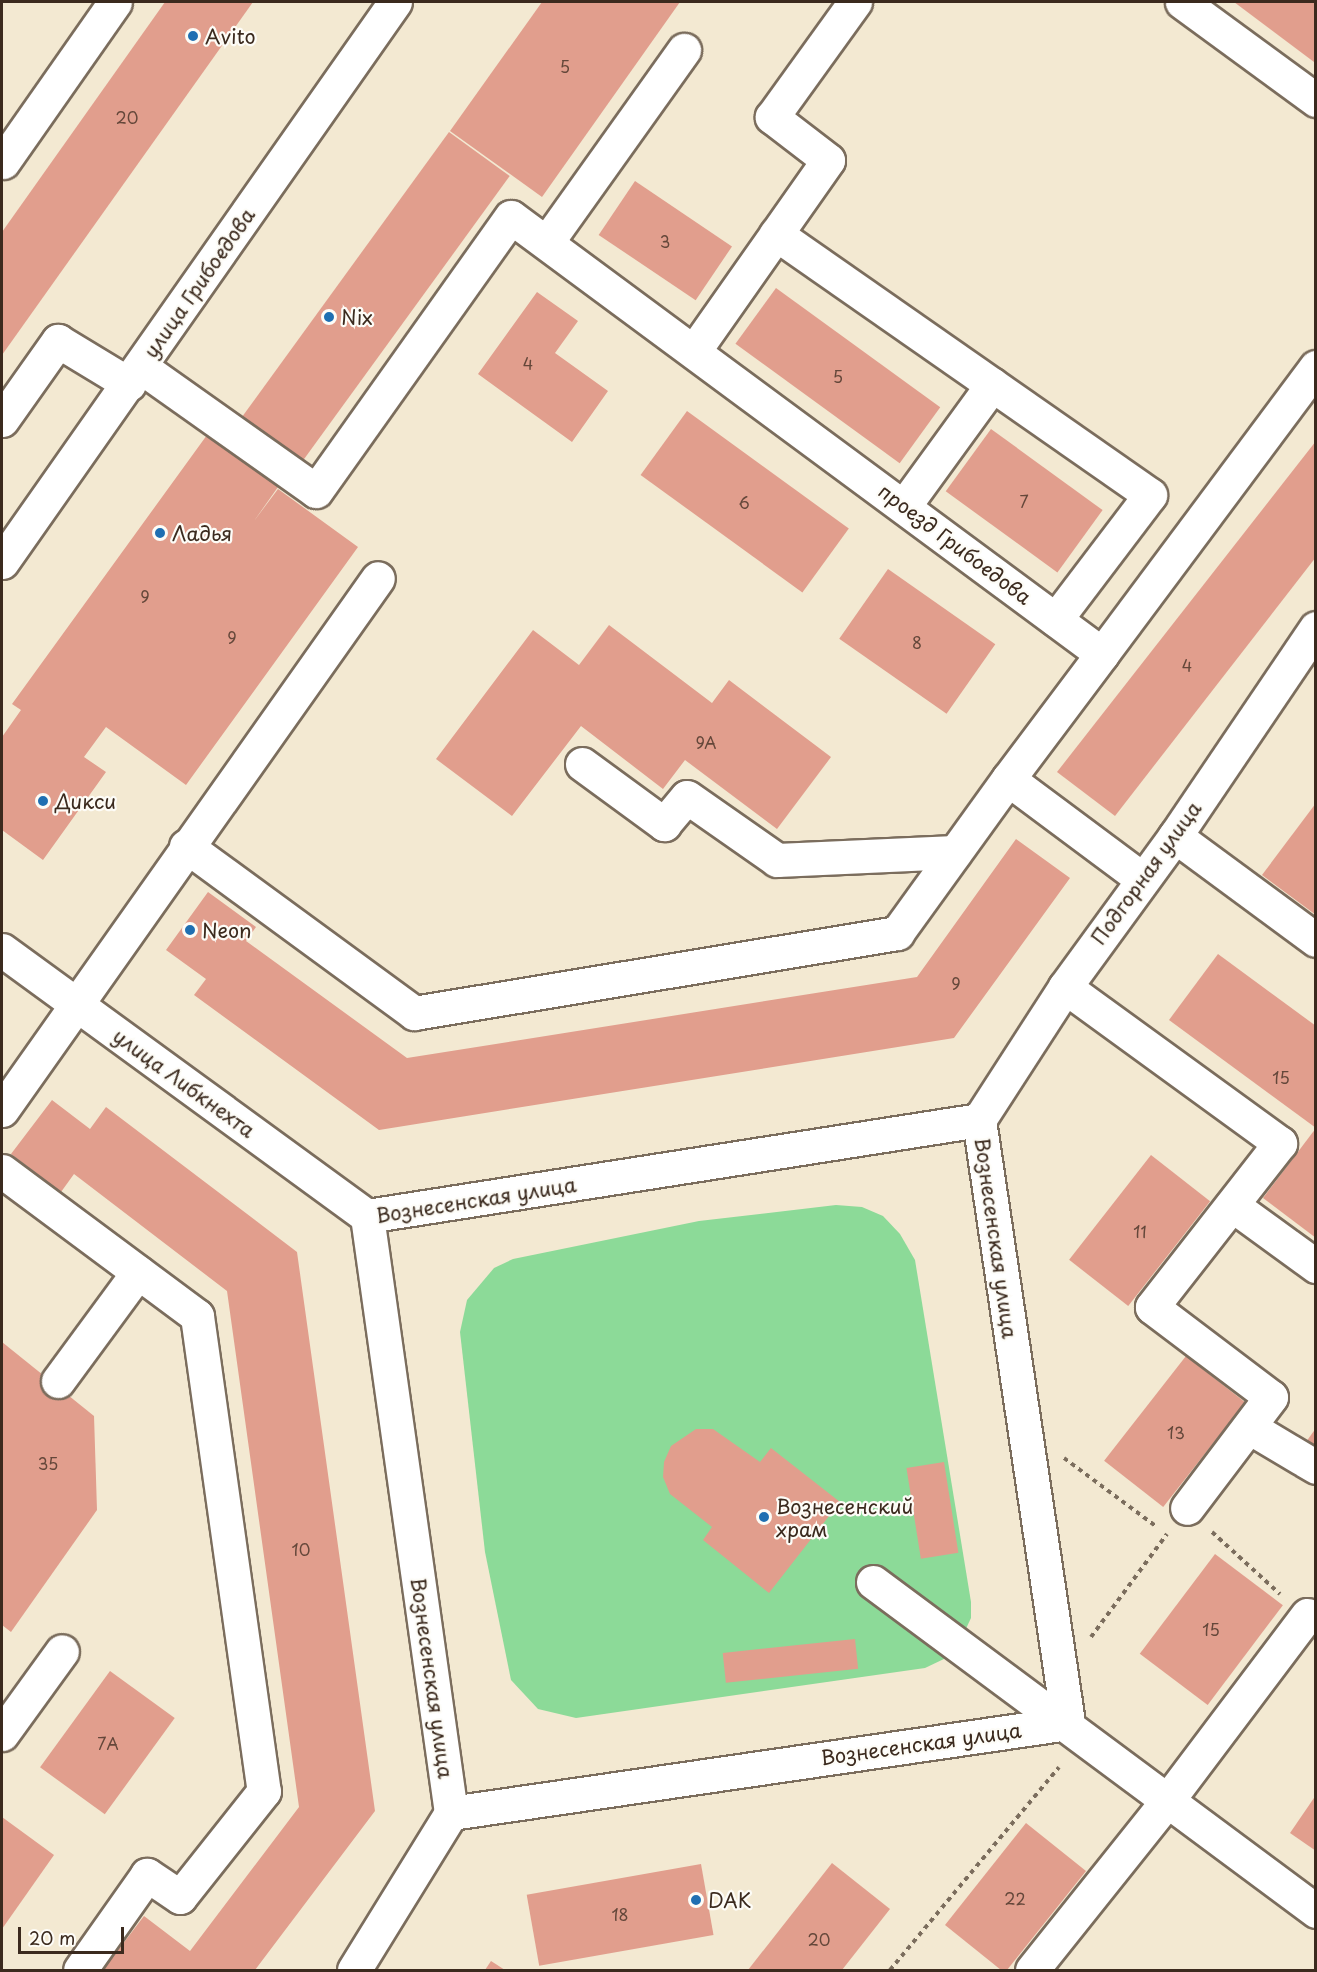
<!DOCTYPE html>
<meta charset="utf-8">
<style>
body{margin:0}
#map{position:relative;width:1317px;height:1972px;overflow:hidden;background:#f3e9d2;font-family:"Playpen Sans",sans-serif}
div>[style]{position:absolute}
.green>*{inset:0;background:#8cda98}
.building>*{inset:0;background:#e19e8d;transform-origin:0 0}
.path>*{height:4px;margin-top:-2px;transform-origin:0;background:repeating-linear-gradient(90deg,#7b6d5d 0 4.5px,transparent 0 9px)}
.roads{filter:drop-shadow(2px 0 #7b6d5d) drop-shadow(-2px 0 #7b6d5d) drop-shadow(0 2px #7b6d5d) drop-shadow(0 -2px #7b6d5d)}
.minor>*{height:33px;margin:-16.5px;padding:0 16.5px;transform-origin:16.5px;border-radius:16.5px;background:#fff}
.major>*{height:33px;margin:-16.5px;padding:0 16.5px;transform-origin:16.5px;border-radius:16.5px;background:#fff}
.dots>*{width:16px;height:16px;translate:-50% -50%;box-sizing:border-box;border:3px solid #fdfcf7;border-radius:50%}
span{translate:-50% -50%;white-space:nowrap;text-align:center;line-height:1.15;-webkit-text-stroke:4.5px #fdfcf7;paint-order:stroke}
.number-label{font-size:16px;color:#64473a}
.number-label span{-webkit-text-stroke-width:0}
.poi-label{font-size:20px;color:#3b2a1e}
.left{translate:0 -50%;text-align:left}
.street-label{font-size:20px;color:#3b2a1e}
.frame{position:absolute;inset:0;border:3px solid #3b2a1e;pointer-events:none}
.scale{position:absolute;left:18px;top:1927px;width:106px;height:27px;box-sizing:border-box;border:3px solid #3b2a1e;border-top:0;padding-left:8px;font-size:18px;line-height:21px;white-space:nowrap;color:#3b2a1e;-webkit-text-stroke:4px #fdfcf7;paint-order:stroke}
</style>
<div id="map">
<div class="green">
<div style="clip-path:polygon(836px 1205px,862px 1207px,883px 1216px,900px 1234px,915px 1260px,971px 1602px,971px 1618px,963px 1635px,946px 1658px,925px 1668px,576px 1718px,538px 1709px,511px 1680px,485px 1552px,460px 1332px,467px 1300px,494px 1268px,513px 1259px,699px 1221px)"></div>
</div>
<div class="building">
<div style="clip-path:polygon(165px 2px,253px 2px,2px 355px,2px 232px)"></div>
<div style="clip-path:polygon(542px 2px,680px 2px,542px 197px,450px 131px)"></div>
<div style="clip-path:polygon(1234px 2px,1316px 2px,1316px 60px,1314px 62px)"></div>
<div style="left:449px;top:132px;width:75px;height:355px;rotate:36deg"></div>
<div style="left:635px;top:181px;width:117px;height:65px;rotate:34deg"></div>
<div style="left:776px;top:288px;width:203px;height:69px;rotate:36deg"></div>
<div style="clip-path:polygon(537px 292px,578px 321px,555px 353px,608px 391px,572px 442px,478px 374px)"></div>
<div style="left:687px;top:411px;width:200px;height:79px;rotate:36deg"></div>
<div style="left:991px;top:429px;width:138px;height:77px;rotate:36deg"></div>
<div style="clip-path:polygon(207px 435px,278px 487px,254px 521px,278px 489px,358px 547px,186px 785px,106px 727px,84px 757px,106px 772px,43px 860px,2px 830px,2px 737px,21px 710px,12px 704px)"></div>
<div style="clip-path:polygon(1316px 441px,1316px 557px,1115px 816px,1057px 772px)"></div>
<div style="left:888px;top:569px;width:131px;height:85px;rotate:35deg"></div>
<div style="clip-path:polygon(609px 625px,712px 703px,729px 680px,831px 757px,777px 829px,685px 760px,663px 789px,581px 726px,512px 816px,436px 759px,533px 630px,579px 665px)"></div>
<div style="clip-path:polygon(1316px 803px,1316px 915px,1262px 875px)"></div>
<div style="clip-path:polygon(1016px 839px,1070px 878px,954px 1038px,379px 1130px,194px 995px,206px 979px,166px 950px,208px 892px,256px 927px,246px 941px,407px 1058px,917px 977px)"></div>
<div style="clip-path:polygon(1218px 954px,1316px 1026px,1316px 1128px,1169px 1020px)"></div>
<div style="clip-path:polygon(52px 1100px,90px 1129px,106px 1107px,297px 1252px,375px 1811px,255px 1970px,103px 1970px,144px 1916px,190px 1951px,299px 1807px,227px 1291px,74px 1174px,61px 1192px,11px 1154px)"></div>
<div style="clip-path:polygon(1316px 1128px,1316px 1238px,1263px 1198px)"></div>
<div style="left:1151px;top:1155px;width:75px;height:133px;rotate:38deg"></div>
<div style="clip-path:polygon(2px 1342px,94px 1416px,97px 1510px,11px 1632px,2px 1625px)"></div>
<div style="left:1186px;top:1356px;width:75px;height:133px;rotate:38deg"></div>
<div style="clip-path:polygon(1316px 1428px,1316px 1448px,1306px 1442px)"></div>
<div style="clip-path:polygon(696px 1429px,713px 1429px,760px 1462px,771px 1448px,840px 1502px,769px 1593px,703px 1540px,712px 1527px,670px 1494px,663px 1477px,664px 1462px,671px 1446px)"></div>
<div style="left:944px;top:1462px;width:92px;height:38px;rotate:81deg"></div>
<div style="left:1215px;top:1554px;width:85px;height:125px;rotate:37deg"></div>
<div style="left:855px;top:1639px;width:30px;height:133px;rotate:84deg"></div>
<div style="left:110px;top:1671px;width:80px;height:119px;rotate:36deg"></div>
<div style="clip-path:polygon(1316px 1795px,1316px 1851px,1290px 1833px)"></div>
<div style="clip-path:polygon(2px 1817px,54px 1855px,2px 1929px)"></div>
<div style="clip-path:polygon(1026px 1823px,1086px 1871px,1007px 1970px,1001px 1970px,945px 1925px)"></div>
<div style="clip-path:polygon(832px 1863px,890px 1909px,842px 1970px,748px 1970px)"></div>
<div style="left:701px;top:1864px;width:72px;height:177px;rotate:80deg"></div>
<div style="clip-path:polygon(491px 1961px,505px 1970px,485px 1970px)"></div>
</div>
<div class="path">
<div style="left:1064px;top:1458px;width:116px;rotate:36.6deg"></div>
<div style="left:1212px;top:1532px;width:92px;rotate:42.4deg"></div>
<div style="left:1091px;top:1637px;width:128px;rotate:-53.6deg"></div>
<div style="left:890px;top:1970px;width:264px;rotate:-50.2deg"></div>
</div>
<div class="roads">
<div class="minor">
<div style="left:1182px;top:2px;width:166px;rotate:36.2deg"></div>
<div style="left:3px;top:162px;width:195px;rotate:-55deg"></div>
<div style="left:776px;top:234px;width:456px;rotate:34.9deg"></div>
<div style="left:1150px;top:495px;width:156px;rotate:127.2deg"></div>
<div style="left:547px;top:242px;width:236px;rotate:-54.5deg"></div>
<div style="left:694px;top:351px;width:233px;rotate:-54.9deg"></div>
<div style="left:828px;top:160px;width:71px;rotate:-142.5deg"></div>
<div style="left:772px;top:117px;width:142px;rotate:-54.2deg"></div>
<div style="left:141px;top:367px;width:214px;rotate:35.3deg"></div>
<div style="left:316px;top:491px;width:336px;rotate:-54.6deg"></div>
<div style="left:511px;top:217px;width:735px;rotate:36.48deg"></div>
<div style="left:1102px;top:654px;width:156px;rotate:126.9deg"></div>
<div style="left:1008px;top:779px;width:167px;rotate:36.7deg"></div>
<div style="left:2px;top:420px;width:97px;rotate:-54.7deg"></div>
<div style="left:58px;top:341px;width:83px;rotate:31.2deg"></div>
<div style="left:904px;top:506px;width:150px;rotate:-54deg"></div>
<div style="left:1102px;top:654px;width:358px;rotate:-53.3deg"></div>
<div style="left:582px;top:764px;width:102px;rotate:36.2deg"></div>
<div style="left:664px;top:824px;width:35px;rotate:-50deg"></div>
<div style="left:687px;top:797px;width:110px;rotate:35deg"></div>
<div style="left:777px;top:860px;width:178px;rotate:-2.6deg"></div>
<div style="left:1175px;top:836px;width:175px;rotate:36.4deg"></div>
<div style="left:186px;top:846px;width:283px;rotate:36.2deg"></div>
<div style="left:414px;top:1013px;width:490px;rotate:-9.4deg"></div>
<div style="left:897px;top:933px;width:190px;rotate:-54.2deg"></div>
<div style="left:2px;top:950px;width:452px;rotate:36.1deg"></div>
<div style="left:1065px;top:987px;width:266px;rotate:36deg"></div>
<div style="left:1280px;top:1143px;width:208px;rotate:128deg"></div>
<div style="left:1152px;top:1307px;width:149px;rotate:37.1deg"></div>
<div style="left:1271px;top:1397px;width:139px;rotate:127.1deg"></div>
<div style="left:2px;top:1110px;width:651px;rotate:-54.75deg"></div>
<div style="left:979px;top:1120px;width:610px;rotate:81.6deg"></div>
<div style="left:1068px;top:1723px;width:624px;rotate:171.7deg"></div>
<div style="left:451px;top:1813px;width:603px;rotate:-98.01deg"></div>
<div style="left:367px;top:1216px;width:619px;rotate:-8.91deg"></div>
<div style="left:979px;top:1120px;width:158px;rotate:-57.1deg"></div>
<div style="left:1065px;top:987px;width:187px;rotate:-53.9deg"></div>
<div style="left:1175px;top:836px;width:251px;rotate:-55.9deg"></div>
<div style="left:2px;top:1171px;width:243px;rotate:36.6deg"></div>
<div style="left:197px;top:1316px;width:480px;rotate:82deg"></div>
<div style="left:264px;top:1791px;width:135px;rotate:128.4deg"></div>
<div style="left:180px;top:1897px;width:40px;rotate:-146deg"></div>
<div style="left:147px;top:1875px;width:116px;rotate:125.2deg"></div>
<div style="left:1232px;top:1205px;width:104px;rotate:36deg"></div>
<div style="left:58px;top:1381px;width:135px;rotate:-53.7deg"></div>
<div style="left:1249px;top:1427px;width:78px;rotate:30.8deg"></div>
<div style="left:873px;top:1582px;width:552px;rotate:36.6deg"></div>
<div style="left:2px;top:1734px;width:102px;rotate:-54.1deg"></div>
<div style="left:354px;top:1970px;width:185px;rotate:-58.3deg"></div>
<div style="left:1032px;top:1970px;width:216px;rotate:-51.4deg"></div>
<div style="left:1167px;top:1801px;width:233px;rotate:-53deg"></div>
</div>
<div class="major">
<div style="left:2px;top:562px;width:684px;rotate:-54.94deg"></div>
</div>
</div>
<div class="dots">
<div style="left:193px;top:36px;background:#1f6fb2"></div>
<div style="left:329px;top:317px;background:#1f6fb2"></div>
<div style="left:160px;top:533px;background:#1f6fb2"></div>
<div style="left:43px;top:801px;background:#1f6fb2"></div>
<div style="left:190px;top:930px;background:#1f6fb2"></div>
<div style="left:764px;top:1517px;background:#1f6fb2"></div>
<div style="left:696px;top:1900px;background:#1f6fb2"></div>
</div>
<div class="number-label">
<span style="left:565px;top:66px">5</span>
<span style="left:127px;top:117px">20</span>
<span style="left:665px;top:241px">3</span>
<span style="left:528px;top:363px">4</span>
<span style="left:838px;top:376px">5</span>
<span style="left:1024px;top:501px">7</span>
<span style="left:744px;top:502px">6</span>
<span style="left:145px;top:596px">9</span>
<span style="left:232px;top:637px">9</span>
<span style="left:917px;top:642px">8</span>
<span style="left:1187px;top:665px">4</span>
<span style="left:706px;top:742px">9А</span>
<span style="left:956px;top:983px">9</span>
<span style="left:1281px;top:1077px">15</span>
<span style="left:1140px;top:1231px">11</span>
<span style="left:1176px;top:1432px">13</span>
<span style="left:48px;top:1463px">35</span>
<span style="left:301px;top:1549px">10</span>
<span style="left:1211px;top:1629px">15</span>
<span style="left:108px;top:1743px">7А</span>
<span style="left:1015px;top:1898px">22</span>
<span style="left:620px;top:1914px">18</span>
<span style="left:819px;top:1939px">20</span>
</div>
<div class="poi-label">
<span class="left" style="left:205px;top:36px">Avito</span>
<span class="left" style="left:341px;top:317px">Nix</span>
<span class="left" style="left:172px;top:533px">Ладья</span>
<span class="left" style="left:55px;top:801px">Дикси</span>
<span class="left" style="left:202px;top:930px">Neon</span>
<span class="left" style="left:776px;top:1518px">Вознесенский<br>храм</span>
<span class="left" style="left:708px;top:1900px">DAK</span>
</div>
<div class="street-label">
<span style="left:199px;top:283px;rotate:-55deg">улица Грибоедова</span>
<span style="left:955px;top:544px;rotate:37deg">проезд Грибоедова</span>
<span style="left:1146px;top:873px;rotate:-54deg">Подгорная улица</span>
<span style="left:184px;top:1083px;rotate:36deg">улица Либкнехта</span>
<span style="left:476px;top:1200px;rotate:-9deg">Вознесенская улица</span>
<span style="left:996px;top:1238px;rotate:82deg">Вознесенская улица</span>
<span style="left:432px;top:1678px;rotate:82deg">Вознесенская улица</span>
<span style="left:921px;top:1744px;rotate:-8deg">Вознесенская улица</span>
</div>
<div class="frame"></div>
<div class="scale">20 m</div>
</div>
